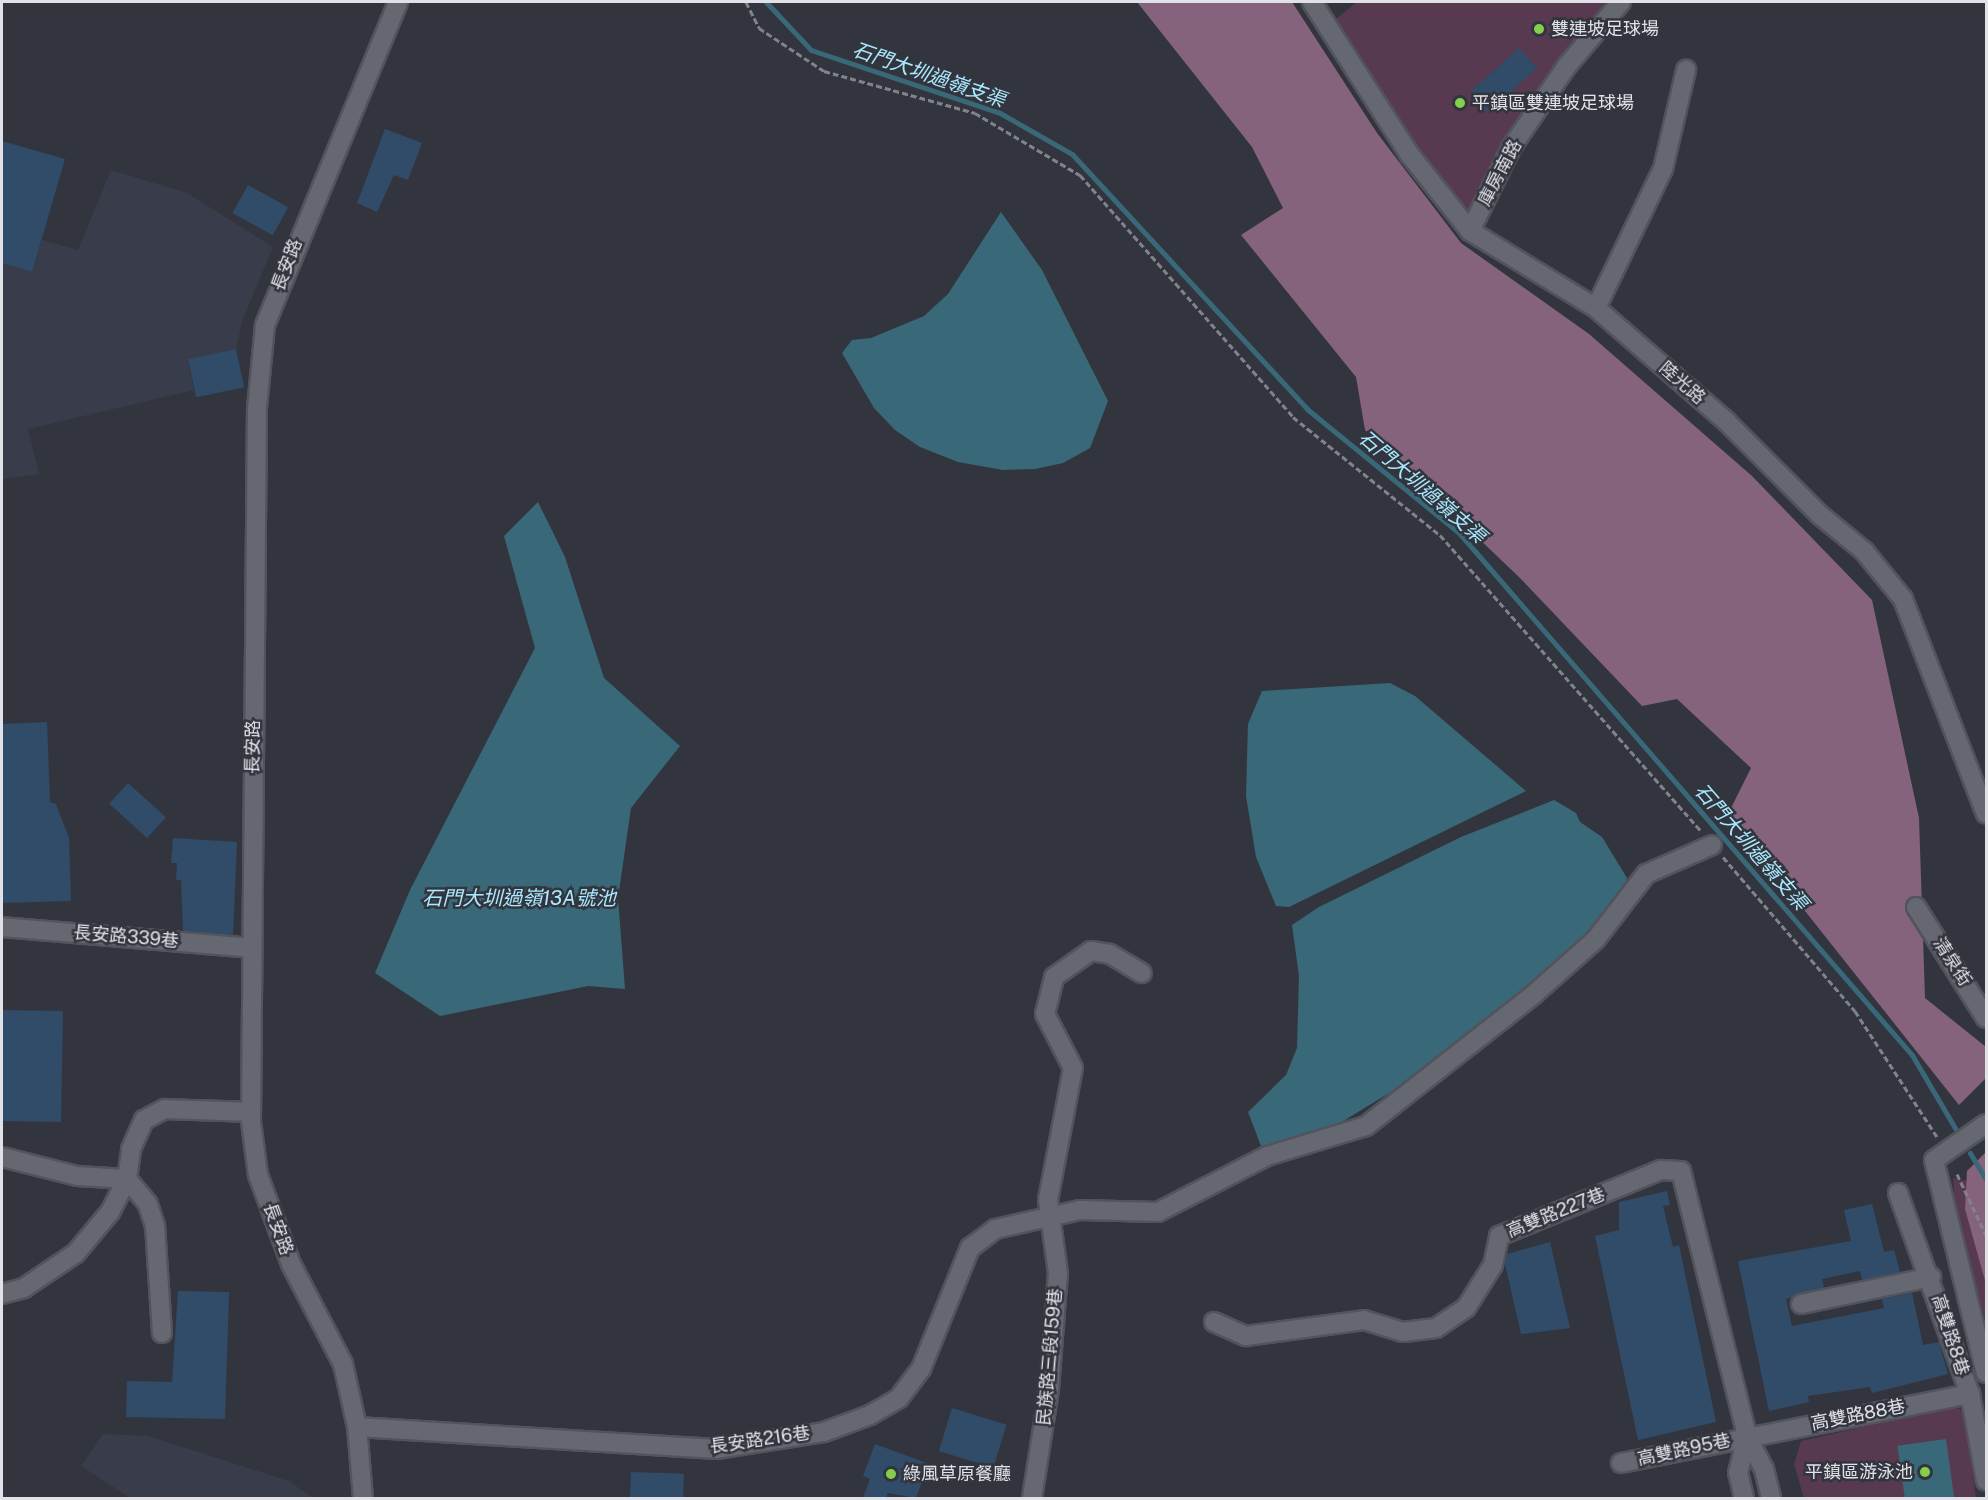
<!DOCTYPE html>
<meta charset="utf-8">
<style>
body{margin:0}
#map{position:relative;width:1988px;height:1500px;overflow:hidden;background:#33353e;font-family:"Public Sans","Noto Sans TC",sans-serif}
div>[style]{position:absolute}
.built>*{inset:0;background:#393c4b}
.green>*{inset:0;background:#573950}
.forest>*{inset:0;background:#86637d}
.water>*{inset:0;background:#396979;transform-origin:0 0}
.stream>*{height:5px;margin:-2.5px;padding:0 2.5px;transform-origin:2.5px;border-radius:2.5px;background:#396979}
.building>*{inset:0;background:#304c68;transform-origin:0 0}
.path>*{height:3px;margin-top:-1.5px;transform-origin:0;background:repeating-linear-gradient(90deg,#81828a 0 6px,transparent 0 9px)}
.roads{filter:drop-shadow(2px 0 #52535c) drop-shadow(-2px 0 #52535c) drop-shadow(0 2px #52535c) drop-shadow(0 -2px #52535c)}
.minor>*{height:18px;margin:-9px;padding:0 9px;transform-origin:9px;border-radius:9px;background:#656771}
.dots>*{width:16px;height:16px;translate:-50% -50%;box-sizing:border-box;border:3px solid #33353e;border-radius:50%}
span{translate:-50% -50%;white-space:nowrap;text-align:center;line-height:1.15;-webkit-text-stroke:5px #33353e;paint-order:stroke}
.poi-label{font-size:18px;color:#e1e2e8}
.left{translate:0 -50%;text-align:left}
.right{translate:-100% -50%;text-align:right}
.street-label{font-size:18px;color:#e1e2e8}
.water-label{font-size:20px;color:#a9e9fe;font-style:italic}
.frame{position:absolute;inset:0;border:3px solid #e1e2e8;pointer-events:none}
</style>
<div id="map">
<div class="built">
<div style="clip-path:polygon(111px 170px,187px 193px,273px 247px,242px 321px,236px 349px,188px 360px,194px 390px,28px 429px,39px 474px,2px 479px,2px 263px,32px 272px,42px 240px,78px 250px)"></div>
<div style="clip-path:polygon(103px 1434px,148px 1436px,289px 1481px,313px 1498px,130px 1498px,81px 1466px)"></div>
</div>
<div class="green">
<div style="clip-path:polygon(1357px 2px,1614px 2px,1561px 60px,1501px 147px,1468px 216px,1420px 153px,1336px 19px)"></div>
<div style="clip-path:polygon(1953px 1178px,1975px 1183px,1986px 1204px,1986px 1323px,1956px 1215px)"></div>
<div style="clip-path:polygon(1956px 1406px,1965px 1414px,1976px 1498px,1804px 1498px,1794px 1464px,1801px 1441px)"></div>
</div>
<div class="forest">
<div style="clip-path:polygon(1137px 2px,1292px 2px,1377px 133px,1461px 243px,1589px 334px,1752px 476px,1872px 600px,1919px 818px,1925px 998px,1986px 1047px,1986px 1078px,1959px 1105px,1728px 814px,1751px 768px,1677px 699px,1642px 706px,1520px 578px,1365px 430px,1356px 377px,1241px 235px,1283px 208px,1252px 147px)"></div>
<div style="clip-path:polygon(1985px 1153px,1986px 1157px,1986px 1284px,1965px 1209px,1967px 1171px)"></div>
</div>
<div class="water">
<div style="clip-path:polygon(1001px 212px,1042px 270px,1108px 401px,1090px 448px,1063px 463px,1035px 469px,1003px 470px,958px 462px,920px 447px,895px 430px,874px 408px,842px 353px,852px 340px,871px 338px,924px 316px,948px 294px)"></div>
<div style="clip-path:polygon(538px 502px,565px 557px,604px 678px,680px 746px,631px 808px,618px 898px,625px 989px,588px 986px,440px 1016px,375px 973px,410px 890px,535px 648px,504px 536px)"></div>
<div style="clip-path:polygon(1390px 683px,1415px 696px,1526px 791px,1289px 907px,1276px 906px,1256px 857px,1246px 796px,1248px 724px,1262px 691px)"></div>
<div style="clip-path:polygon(1554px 800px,1576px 813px,1580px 822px,1602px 837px,1627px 878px,1621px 897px,1552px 968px,1399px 1087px,1317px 1137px,1264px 1154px,1248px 1112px,1286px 1075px,1297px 1048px,1299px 976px,1292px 925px,1319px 907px,1461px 837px)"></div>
<div style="left:1946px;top:1439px;width:60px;height:49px;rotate:82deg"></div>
</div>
<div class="stream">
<div style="left:766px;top:2px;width:66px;rotate:46.8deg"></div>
<div style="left:811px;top:50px;width:199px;rotate:18.4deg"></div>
<div style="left:1000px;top:113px;width:83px;rotate:29.7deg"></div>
<div style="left:1072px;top:154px;width:347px;rotate:47.3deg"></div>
<div style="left:1307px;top:409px;width:198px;rotate:39.2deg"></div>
<div style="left:1460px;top:534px;width:690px;rotate:49.06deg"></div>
<div style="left:1912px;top:1055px;width:85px;rotate:59.5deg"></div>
<div style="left:1970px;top:1153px;width:31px;rotate:59deg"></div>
</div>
<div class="building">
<div style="left:1519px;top:48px;width:27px;height:66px;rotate:48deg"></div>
<div style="clip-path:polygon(385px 129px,422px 143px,408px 180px,394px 175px,377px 212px,357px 203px)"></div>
<div style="clip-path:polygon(2px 141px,65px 159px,32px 272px,2px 263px)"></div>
<div style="left:248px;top:185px;width:46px;height:32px;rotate:29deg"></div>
<div style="left:236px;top:349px;width:39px;height:49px;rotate:78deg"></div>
<div style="clip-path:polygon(47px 722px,50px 802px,56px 804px,69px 838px,71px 901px,2px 903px,2px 724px)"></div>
<div style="left:128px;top:783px;width:51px;height:28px;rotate:42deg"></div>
<div style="clip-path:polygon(173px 838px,237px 842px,233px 935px,183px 931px,181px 880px,176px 880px,177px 863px,171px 863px)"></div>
<div style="left:2px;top:1010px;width:61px;height:111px;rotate:1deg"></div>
<div style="clip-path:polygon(1667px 1191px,1670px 1205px,1663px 1206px,1673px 1247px,1679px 1245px,1716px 1422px,1638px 1440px,1595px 1236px,1619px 1230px,1619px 1202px)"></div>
<div style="clip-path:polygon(1872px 1204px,1884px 1252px,1894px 1250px,1900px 1272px,1862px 1280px,1860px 1271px,1822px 1279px,1824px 1288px,1786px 1299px,1792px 1326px,1884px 1308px,1882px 1299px,1912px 1293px,1923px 1345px,1939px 1342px,1948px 1374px,1872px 1393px,1870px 1387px,1808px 1396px,1809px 1402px,1769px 1411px,1738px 1261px,1851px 1241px,1844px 1210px)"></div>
<div style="clip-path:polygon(1550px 1242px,1570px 1328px,1521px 1334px,1505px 1264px,1507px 1254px)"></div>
<div style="clip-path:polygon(178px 1291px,229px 1292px,225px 1419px,126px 1417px,127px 1381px,172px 1382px)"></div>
<div style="left:952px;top:1408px;width:57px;height:45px;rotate:17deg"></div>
<div style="clip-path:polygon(875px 1444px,929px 1464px,916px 1498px,888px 1493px,886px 1498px,863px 1498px,870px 1479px,863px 1476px)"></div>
<div style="left:631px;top:1472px;width:53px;height:26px;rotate:2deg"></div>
</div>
<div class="path">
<div style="left:746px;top:2px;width:29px;rotate:63deg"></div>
<div style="left:759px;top:28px;width:78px;rotate:33.5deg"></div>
<div style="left:824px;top:71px;width:157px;rotate:15.5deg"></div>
<div style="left:975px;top:113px;width:122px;rotate:30.6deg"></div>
<div style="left:1080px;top:175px;width:322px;rotate:48.6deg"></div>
<div style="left:1293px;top:417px;width:189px;rotate:38.8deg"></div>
<div style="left:1440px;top:535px;width:395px;rotate:48.6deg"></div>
<div style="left:1723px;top:857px;width:203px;rotate:49.4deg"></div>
<div style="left:1855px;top:1011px;width:150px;rotate:56.9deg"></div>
<div style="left:1957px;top:1174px;width:68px;rotate:64.6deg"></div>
</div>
<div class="roads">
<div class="minor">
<div style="left:1312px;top:2px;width:182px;rotate:57.4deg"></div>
<div style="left:1410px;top:155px;width:97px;rotate:51.7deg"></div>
<div style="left:1470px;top:231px;width:148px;rotate:31.4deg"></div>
<div style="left:1596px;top:308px;width:174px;rotate:41deg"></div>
<div style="left:1727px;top:422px;width:132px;rotate:45deg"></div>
<div style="left:1820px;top:515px;width:57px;rotate:39.3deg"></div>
<div style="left:1864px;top:551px;width:62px;rotate:50.9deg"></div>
<div style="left:1903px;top:599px;width:230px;rotate:68.9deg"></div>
<div style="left:1470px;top:231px;width:93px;rotate:-63.7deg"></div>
<div style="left:1511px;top:148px;width:98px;rotate:-55.8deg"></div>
<div style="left:1566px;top:67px;width:85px;rotate:-49.8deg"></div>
<div style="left:1596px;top:308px;width:154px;rotate:-64.3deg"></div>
<div style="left:1663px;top:169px;width:102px;rotate:-76.9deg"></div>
<div style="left:1916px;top:907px;width:131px;rotate:57.8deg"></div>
<div style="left:2px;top:927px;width:249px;rotate:4.8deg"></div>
<div style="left:1986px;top:1124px;width:63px;rotate:145.3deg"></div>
<div style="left:1934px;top:1160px;width:219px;rotate:76.3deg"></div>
<div style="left:2px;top:1157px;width:77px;rotate:14.2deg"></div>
<div style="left:77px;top:1176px;width:50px;rotate:3.4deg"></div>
<div style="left:127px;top:1179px;width:37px;rotate:117deg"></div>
<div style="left:110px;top:1212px;width:53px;rotate:129.7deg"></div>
<div style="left:76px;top:1253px;width:63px;rotate:146.1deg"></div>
<div style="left:24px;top:1288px;width:23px;rotate:165deg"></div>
<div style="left:1898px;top:1193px;width:214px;rotate:70.3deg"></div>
<div style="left:1970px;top:1394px;width:88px;rotate:79.6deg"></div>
<div style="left:1801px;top:1304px;width:133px;rotate:-11.7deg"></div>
<div style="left:1214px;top:1322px;width:35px;rotate:24deg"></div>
<div style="left:1246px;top:1336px;width:119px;rotate:-7.7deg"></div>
<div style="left:1364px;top:1320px;width:41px;rotate:17.1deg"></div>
<div style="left:1403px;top:1332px;width:33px;rotate:-7deg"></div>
<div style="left:1436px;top:1328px;width:36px;rotate:-34deg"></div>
<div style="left:1466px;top:1308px;width:51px;rotate:-57.9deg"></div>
<div style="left:1493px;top:1265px;width:30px;rotate:-78deg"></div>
<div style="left:1499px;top:1236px;width:175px;rotate:-22.2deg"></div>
<div style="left:1661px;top:1170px;width:20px;rotate:3deg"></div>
<div style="left:1681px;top:1171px;width:273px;rotate:76deg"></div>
<div style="left:1747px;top:1436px;width:37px;rotate:63deg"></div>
<div style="left:1764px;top:1469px;width:30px;rotate:76deg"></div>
<div style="left:162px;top:1333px;width:107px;rotate:-93.7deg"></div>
<div style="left:155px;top:1226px;width:23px;rotate:-108deg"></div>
<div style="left:148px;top:1204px;width:33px;rotate:-130deg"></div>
<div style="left:127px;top:1179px;width:30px;rotate:-82deg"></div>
<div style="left:131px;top:1149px;width:32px;rotate:-66deg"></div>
<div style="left:144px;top:1120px;width:24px;rotate:-28deg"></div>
<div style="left:165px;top:1109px;width:86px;rotate:2deg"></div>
<div style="left:357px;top:1427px;width:360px;rotate:3.5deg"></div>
<div style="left:716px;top:1449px;width:109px;rotate:-8.9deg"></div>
<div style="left:824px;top:1432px;width:49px;rotate:-20.3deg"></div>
<div style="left:870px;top:1415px;width:34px;rotate:-30deg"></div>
<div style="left:899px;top:1398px;width:36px;rotate:-53deg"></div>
<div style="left:921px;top:1369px;width:131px;rotate:-68deg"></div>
<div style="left:970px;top:1248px;width:31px;rotate:-37deg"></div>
<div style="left:995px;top:1229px;width:87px;rotate:-12.6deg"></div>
<div style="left:1080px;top:1210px;width:78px;rotate:1.5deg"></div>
<div style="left:1158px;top:1212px;width:123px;rotate:-27.2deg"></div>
<div style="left:1267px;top:1156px;width:103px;rotate:-16.9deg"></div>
<div style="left:1366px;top:1126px;width:212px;rotate:-38.1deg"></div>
<div style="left:1533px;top:995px;width:84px;rotate:-41.6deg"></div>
<div style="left:1596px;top:939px;width:82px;rotate:-52.4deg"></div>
<div style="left:1646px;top:874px;width:72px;rotate:-23.7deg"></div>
<div style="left:1621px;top:1463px;width:356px;rotate:-11.2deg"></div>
<div style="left:363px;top:1498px;width:71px;rotate:-94.8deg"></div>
<div style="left:357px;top:1427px;width:65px;rotate:-102.5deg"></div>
<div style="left:343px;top:1364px;width:113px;rotate:-117.5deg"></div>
<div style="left:291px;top:1264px;width:95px;rotate:-110.3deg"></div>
<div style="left:258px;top:1175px;width:53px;rotate:-97.5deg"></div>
<div style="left:251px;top:1122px;width:714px;rotate:-89.52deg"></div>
<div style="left:257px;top:408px;width:83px;rotate:-84.5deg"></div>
<div style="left:265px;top:325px;width:349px;rotate:-67.6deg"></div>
<div style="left:1032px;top:1498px;width:110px;rotate:-81.1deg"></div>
<div style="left:1049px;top:1389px;width:116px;rotate:-85.6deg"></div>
<div style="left:1058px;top:1273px;width:74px;rotate:-97.8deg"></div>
<div style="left:1048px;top:1200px;width:134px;rotate:-79.3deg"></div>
<div style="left:1073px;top:1068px;width:61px;rotate:-117.4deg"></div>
<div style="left:1045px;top:1014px;width:38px;rotate:-76deg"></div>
<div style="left:1054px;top:977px;width:45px;rotate:-35.1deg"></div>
<div style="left:1091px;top:951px;width:19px;rotate:9deg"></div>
<div style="left:1110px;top:954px;width:37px;rotate:31deg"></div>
<div style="left:1744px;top:1498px;width:26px;rotate:-103deg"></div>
<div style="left:1738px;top:1473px;width:38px;rotate:-76deg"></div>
</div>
</div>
<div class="dots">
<div style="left:1539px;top:29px;background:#85cf4c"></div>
<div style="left:1460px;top:103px;background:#85cf4c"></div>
<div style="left:1925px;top:1472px;background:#85cf4c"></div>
<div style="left:891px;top:1474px;background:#85cf4c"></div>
</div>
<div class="poi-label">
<span class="left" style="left:1551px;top:29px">雙連坡足球場</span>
<span class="left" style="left:1472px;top:103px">平鎮區雙連坡足球場</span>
<span class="right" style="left:1913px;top:1472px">平鎮區游泳池</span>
<span class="left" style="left:903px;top:1474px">綠風草原餐廳</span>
</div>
<div class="street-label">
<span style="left:1500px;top:173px;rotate:-62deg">庫房南路</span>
<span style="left:287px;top:265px;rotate:-69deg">長安路</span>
<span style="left:1682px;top:383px;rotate:41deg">陸光路</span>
<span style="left:253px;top:747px;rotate:-89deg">長安路</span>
<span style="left:126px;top:937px;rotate:5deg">長安路339巷</span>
<span style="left:1952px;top:962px;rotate:57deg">清泉街</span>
<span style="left:1556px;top:1213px;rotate:-22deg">高雙路227巷</span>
<span style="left:278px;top:1229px;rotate:70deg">長安路</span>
<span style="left:1950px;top:1335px;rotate:72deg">高雙路8巷</span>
<span style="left:1050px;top:1357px;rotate:-85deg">民族路三段159巷</span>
<span style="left:1858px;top:1415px;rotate:-11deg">高雙路88巷</span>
<span style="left:760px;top:1440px;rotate:-8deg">長安路216巷</span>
<span style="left:1684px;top:1450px;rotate:-12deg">高雙路95巷</span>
</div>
<div class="water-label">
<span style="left:929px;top:75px;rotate:19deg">石門大圳過嶺支渠</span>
<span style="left:1422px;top:487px;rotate:41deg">石門大圳過嶺支渠</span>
<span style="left:1751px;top:847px;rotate:49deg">石門大圳過嶺支渠</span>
<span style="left:519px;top:898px">石門大圳過嶺13A號池</span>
</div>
<div class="frame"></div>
</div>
